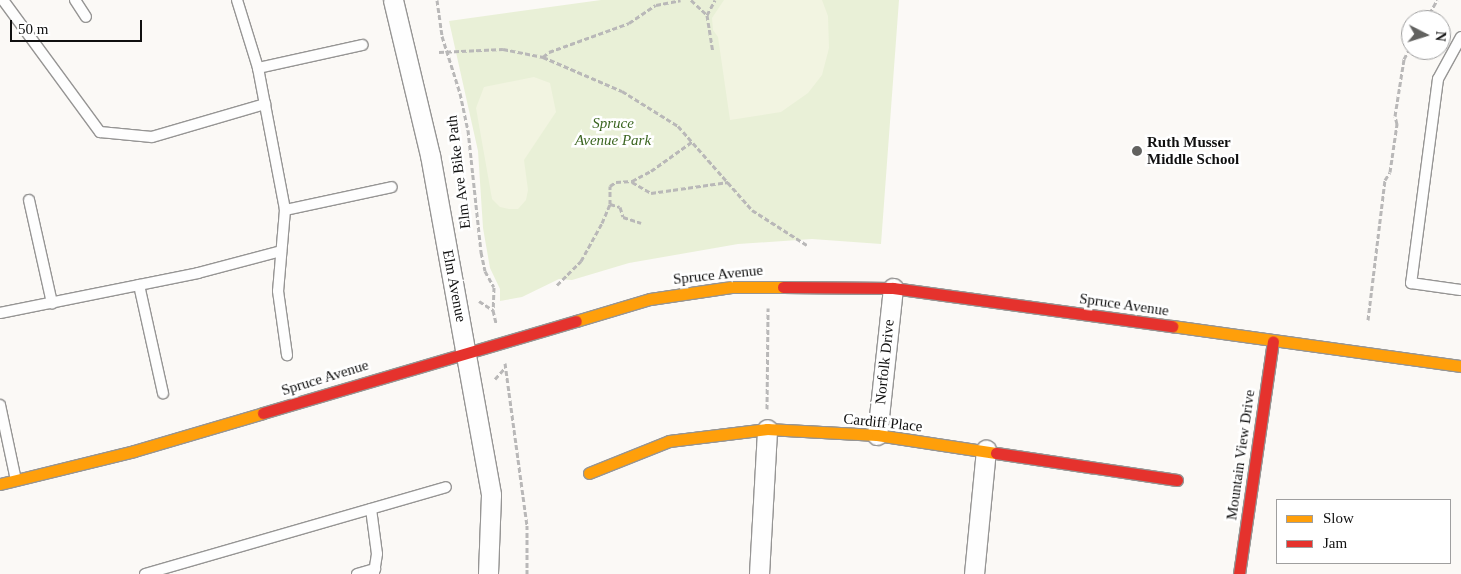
<!DOCTYPE html>
<style>
body{margin:0}
#map{position:relative;width:1461px;height:574px;overflow:hidden;background:#fbf9f6;font-family:"Times New Roman",serif}
div>[style]{position:absolute}
.green>*{inset:0;background:#e9f0d7}
.pitch>*{inset:0;background:#f2f4e1}
.path>*{height:3px;margin-top:-1.5px;transform-origin:0;background:repeating-linear-gradient(90deg,#b9b8b8 0 5px,transparent 0 7.5px)}
.roads{filter:drop-shadow(1px 0 #969594) drop-shadow(-1px 0 #969594) drop-shadow(0 1px #969594) drop-shadow(0 -1px #969594)}
.lane>*{height:10px;margin:-5px;padding:0 5px;transform-origin:5px;border-radius:5px;background:#fefefe}
.street>*{height:19px;margin:-9.5px;padding:0 9.5px;transform-origin:9.5px;border-radius:9.5px;background:#fefefe}
.slow>*{height:11px;margin:-5.5px;padding:0 5.5px;transform-origin:5.5px;border-radius:5.5px;background:#ff9f0a}
.jam>*{height:11px;margin:-5.5px;padding:0 5.5px;transform-origin:5.5px;border-radius:5.5px;background:#e5322d}
.dots>*{width:14px;height:14px;translate:-50% -50%;box-sizing:border-box;border:2px solid #fff;border-radius:50%}
span{translate:-50% -50%;white-space:nowrap;text-align:center;line-height:1.15;-webkit-text-stroke:5px #fff;paint-order:stroke}
.park-label{font-size:15px;color:#3c6622;font-style:italic}
.poi-label{font-size:15px;color:#101010;font-weight:700}
.left{translate:0 -50%;text-align:left}
.street-label{font-size:15px;color:#101010}
.legend{position:absolute;left:1276px;top:499px;width:175px;height:65px;box-sizing:border-box;background:#fff;border:1px solid #9f9f9f;margin:0;padding:6px 9px;list-style:none;font-size:15px;color:#101010}
.legend li{display:flex;align-items:center;gap:10px;height:25px}
.legend b{width:25px;border:1px solid #9f9f9f}
.north{position:absolute;left:1401px;top:10px;width:50px;height:50px;box-sizing:border-box;background:#fff;border:1px solid #9f9f9f;border-radius:50%;rotate:95deg;font-size:14px;font-weight:700;line-height:20px;text-align:center;color:#101010}
.north::after{content:'';display:block;margin:auto;width:18px;height:22px;background:#626260;clip-path:polygon(50% 0,100% 100%,50% 72%,0 100%)}
.scale{position:absolute;left:10px;top:20px;width:132px;height:22px;box-sizing:border-box;border:2px solid #101010;border-top:0;padding-left:6px;font-size:15px;line-height:18px;white-space:nowrap;color:#101010;-webkit-text-stroke:4px #fff;paint-order:stroke}
</style>
<div id="map">
<div class="green">
<div style="clip-path:polygon(601px 0,899px 0,881px 244px,812px 239px,738px 244px,629px 263px,572px 280px,559px 279px,522px 297px,500px 301px,500px 289px,490px 268px,483px 228px,478px 151px,449px 21px)"></div>
</div>
<div class="pitch">
<div style="clip-path:polygon(724px 0,822px 0,828px 16px,829px 48px,822px 75px,808px 93px,781px 112px,730px 120px,718px 37px,713px 30px,712px 18px)"></div>
<div style="clip-path:polygon(534px 77px,550px 83px,556px 112px,524px 160px,528px 190px,526px 200px,518px 209px,509px 209px,500px 207px,492px 199px,476px 108px,484px 87px)"></div>
</div>
<div class="path">
<div style="left:437px;top:0;width:36px;rotate:82deg"></div>
<div style="left:442px;top:36px;width:60px;rotate:72.5deg"></div>
<div style="left:460px;top:93px;width:38px;rotate:78deg"></div>
<div style="left:468px;top:130px;width:123px;rotate:83.9deg"></div>
<div style="left:481px;top:252px;width:19px;rotate:78deg"></div>
<div style="left:485px;top:271px;width:18px;rotate:61deg"></div>
<div style="left:494px;top:287px;width:23px;rotate:92deg"></div>
<div style="left:691px;top:0;width:22px;rotate:43deg"></div>
<div style="left:707px;top:15px;width:17px;rotate:-62deg"></div>
<div style="left:707px;top:15px;width:36px;rotate:81deg"></div>
<div style="left:1426px;top:20px;width:23px;rotate:-61deg"></div>
<div style="left:439px;top:52px;width:64px;rotate:-2.7deg"></div>
<div style="left:503px;top:49px;width:41px;rotate:11.3deg"></div>
<div style="left:543px;top:57px;width:86px;rotate:23.3deg"></div>
<div style="left:622px;top:91px;width:66px;rotate:32deg"></div>
<div style="left:678px;top:126px;width:112px;rotate:48.6deg"></div>
<div style="left:752px;top:210px;width:65px;rotate:32.5deg"></div>
<div style="left:543px;top:57px;width:8px;rotate:-40deg"></div>
<div style="left:549px;top:52px;width:85px;rotate:-19.9deg"></div>
<div style="left:629px;top:23px;width:32px;rotate:-34deg"></div>
<div style="left:656px;top:5px;width:25px;rotate:-11deg"></div>
<div style="left:632px;top:182px;width:22px;rotate:30deg"></div>
<div style="left:651px;top:193px;width:78px;rotate:-8.1deg"></div>
<div style="left:610px;top:204px;width:10px;rotate:17deg"></div>
<div style="left:620px;top:207px;width:10px;rotate:73deg"></div>
<div style="left:623px;top:217px;width:19px;rotate:18deg"></div>
<div style="left:557px;top:285px;width:34px;rotate:-45deg"></div>
<div style="left:581px;top:261px;width:43px;rotate:-61.1deg"></div>
<div style="left:602px;top:223px;width:21px;rotate:-67deg"></div>
<div style="left:610px;top:204px;width:18px;rotate:-90deg"></div>
<div style="left:610px;top:186px;width:7px;rotate:-34deg"></div>
<div style="left:616px;top:182px;width:16px;rotate:-4deg"></div>
<div style="left:632px;top:181px;width:21px;rotate:-28deg"></div>
<div style="left:651px;top:171px;width:52px;rotate:-35.5deg"></div>
<div style="left:479px;top:301px;width:17px;rotate:33deg"></div>
<div style="left:493px;top:310px;width:13px;rotate:77deg"></div>
<div style="left:1368px;top:320px;width:141px;rotate:-83.1deg"></div>
<div style="left:1385px;top:180px;width:9px;rotate:-58deg"></div>
<div style="left:1390px;top:172px;width:49px;rotate:-81.7deg"></div>
<div style="left:1397px;top:124px;width:8px;rotate:-104deg"></div>
<div style="left:1395px;top:116px;width:58px;rotate:-81deg"></div>
<div style="left:1404px;top:59px;width:15px;rotate:-62deg"></div>
<div style="left:505px;top:363px;width:163px;rotate:82.3deg"></div>
<div style="left:527px;top:525px;width:49px;rotate:90deg"></div>
<div style="left:495px;top:379px;width:15px;rotate:-48deg"></div>
<div style="left:767px;top:409px;width:101px;rotate:-89.4deg"></div>
</div>
<div class="roads">
<div class="lane">
<div style="left:3px;top:0;width:164px;rotate:53.7deg"></div>
<div style="left:100px;top:132px;width:52px;rotate:5.5deg"></div>
<div style="left:152px;top:137px;width:118px;rotate:-16.3deg"></div>
<div style="left:75px;top:0;width:20px;rotate:57deg"></div>
<div style="left:237px;top:0;width:71px;rotate:72.8deg"></div>
<div style="left:258px;top:68px;width:145px;rotate:79.2deg"></div>
<div style="left:285px;top:210px;width:81px;rotate:94.9deg"></div>
<div style="left:278px;top:291px;width:65px;rotate:82deg"></div>
<div style="left:1461px;top:37px;width:48px;rotate:118.7deg"></div>
<div style="left:1438px;top:79px;width:206px;rotate:97.5deg"></div>
<div style="left:1411px;top:283px;width:50px;rotate:8deg"></div>
<div style="left:258px;top:68px;width:107px;rotate:-12.4deg"></div>
<div style="left:29px;top:200px;width:106px;rotate:77.4deg"></div>
<div style="left:285px;top:210px;width:109px;rotate:-12.1deg"></div>
<div style="left:139px;top:285px;width:111px;rotate:77.5deg"></div>
<div style="left:0;top:313px;width:202px;rotate:-11.4deg"></div>
<div style="left:198px;top:273px;width:86px;rotate:-14.8deg"></div>
<div style="left:0;top:405px;width:77px;rotate:78deg"></div>
<div style="left:371px;top:509px;width:45px;rotate:82.4deg"></div>
<div style="left:377px;top:554px;width:20px;rotate:99deg"></div>
<div style="left:145px;top:574px;width:313px;rotate:-16.1deg"></div>
<div style="left:357px;top:574px;width:19px;rotate:-16deg"></div>
</div>
<div class="street">
<div style="left:393px;top:0;width:159px;rotate:76.6deg"></div>
<div style="left:430px;top:155px;width:345px;rotate:79.8deg"></div>
<div style="left:491px;top:495px;width:79px;rotate:92.2deg"></div>
<div style="left:877px;top:435px;width:148px;rotate:-83.8deg"></div>
<div style="left:759px;top:574px;width:145px;rotate:-86.8deg"></div>
<div style="left:974px;top:574px;width:125px;rotate:-84.5deg"></div>
</div>
<div class="slow">
<div style="left:576px;top:321px;width:77px;rotate:-16.6deg"></div>
<div style="left:650px;top:299px;width:82px;rotate:-8.4deg"></div>
<div style="left:731px;top:287px;width:52px"></div>
<div style="left:1172px;top:326px;width:292px;rotate:7.9deg"></div>
<div style="left:589px;top:473px;width:86px;rotate:-21.8deg"></div>
<div style="left:669px;top:441px;width:99px;rotate:-7deg"></div>
<div style="left:767px;top:429px;width:110px;rotate:3.1deg"></div>
<div style="left:877px;top:435px;width:120px;rotate:8.6deg"></div>
<div style="left:0;top:484px;width:138px;rotate:-13.8deg"></div>
<div style="left:134px;top:451px;width:134px;rotate:-16.4deg"></div>
</div>
<div class="jam">
<div style="left:783px;top:287px;width:110px;rotate:0.5deg"></div>
<div style="left:893px;top:288px;width:282px;rotate:7.8deg"></div>
<div style="left:263px;top:413px;width:326px;rotate:-16.4deg"></div>
<div style="left:996px;top:453px;width:183px;rotate:8.5deg"></div>
<div style="left:1239px;top:574px;width:235px;rotate:-81.7deg"></div>
</div>
</div>
<div class="dots">
<div style="left:1137px;top:151px;background:#626260"></div>
</div>
<div class="park-label">
<span style="left:613px;top:132px">Spruce<br>Avenue Park</span>
</div>
<div class="poi-label">
<span class="left" style="left:1147px;top:151px">Ruth Musser<br>Middle School</span>
</div>
<div class="street-label">
<span style="left:459px;top:172px;rotate:-97deg">Elm Ave Bike Path</span>
<span style="left:718px;top:275px;rotate:-6deg">Spruce Avenue</span>
<span style="left:454px;top:286px;rotate:79deg">Elm Avenue</span>
<span style="left:1124px;top:305px;rotate:8deg">Spruce Avenue</span>
<span style="left:885px;top:362px;rotate:-84deg">Norfolk Drive</span>
<span style="left:325px;top:378px;rotate:-17deg">Spruce Avenue</span>
<span style="left:883px;top:423px;rotate:6deg">Cardiff Place</span>
<span style="left:1241px;top:455px;rotate:-82deg">Mountain View Drive</span>
</div>
<ul class="legend">
<li><b style="height:6px;background:#ff9f0a"></b>Slow</li>
<li><b style="height:6px;background:#e5322d"></b>Jam</li>
</ul>
<div class="north">N</div>
<div class="scale">50 m</div>
</div>
